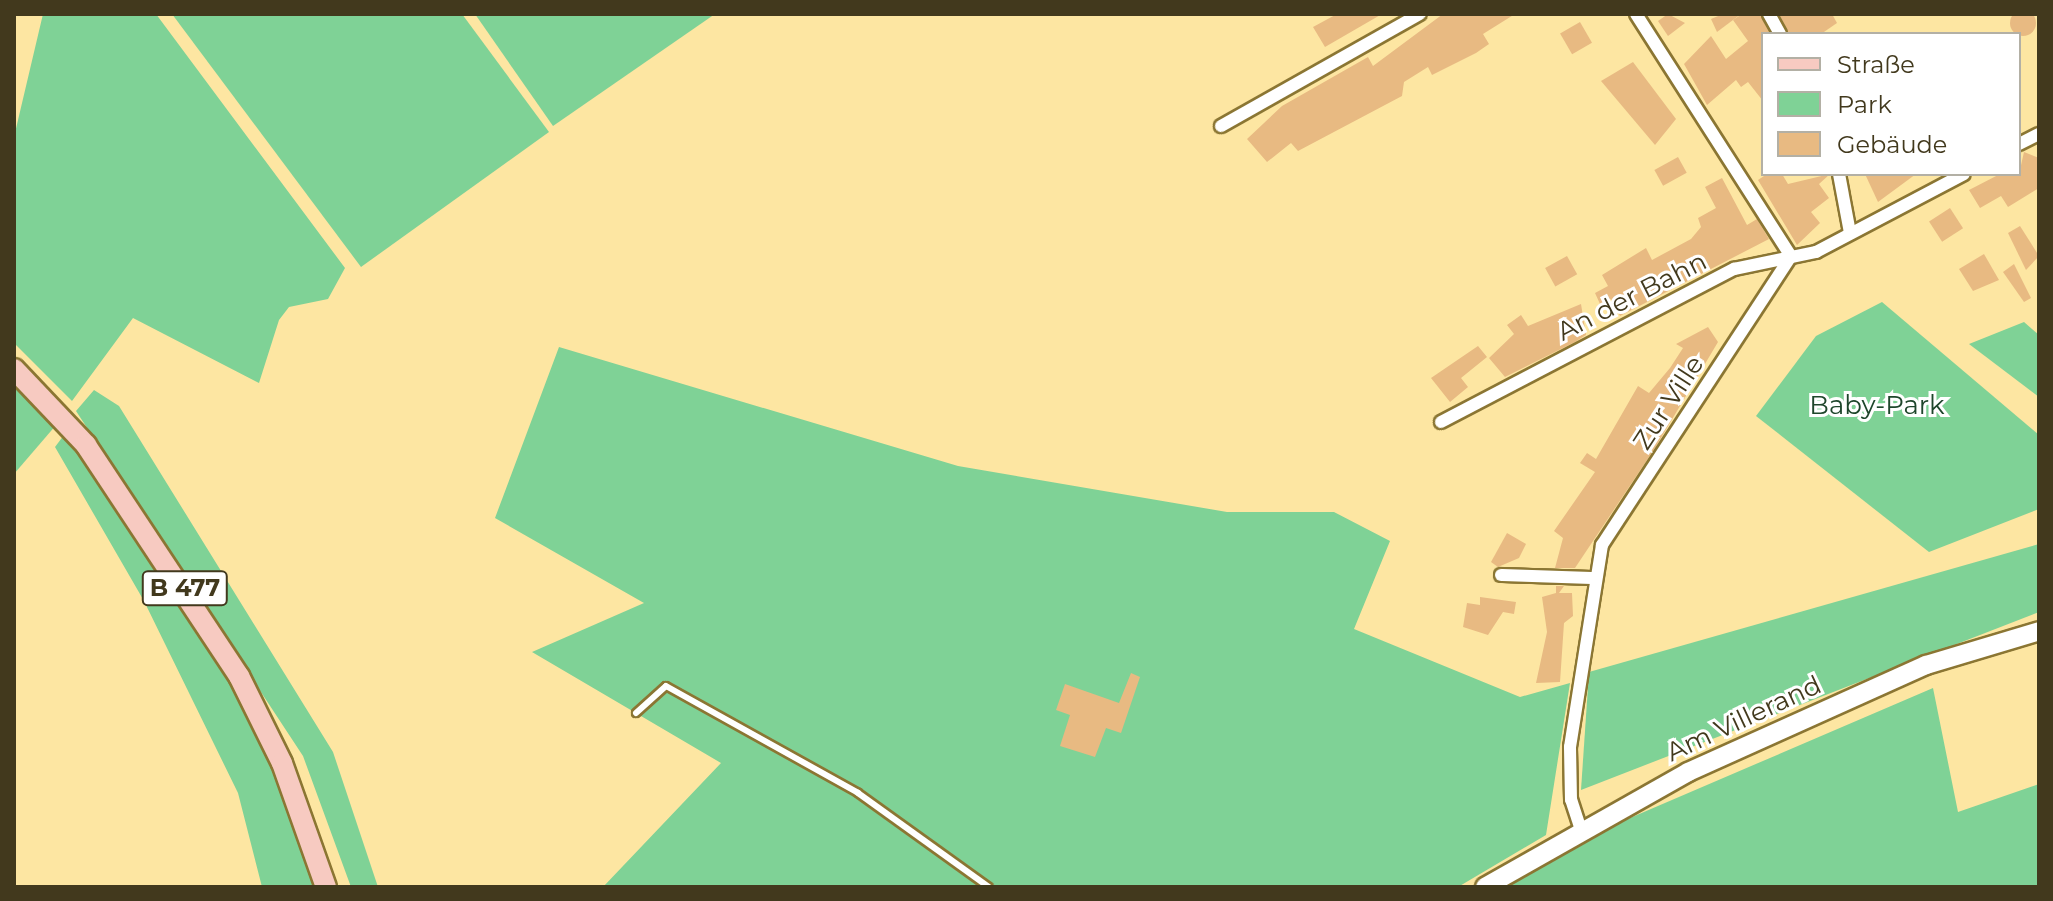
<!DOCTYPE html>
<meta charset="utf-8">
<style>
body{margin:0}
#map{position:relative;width:2053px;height:901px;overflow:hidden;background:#fde6a2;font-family:Montserrat,sans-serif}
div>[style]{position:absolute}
.green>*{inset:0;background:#7fd296}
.building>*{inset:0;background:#e8ba82;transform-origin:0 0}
.round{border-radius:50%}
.roads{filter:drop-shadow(2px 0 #8b7633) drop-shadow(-2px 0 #8b7633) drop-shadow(0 2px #8b7633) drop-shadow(0 -2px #8b7633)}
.service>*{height:6px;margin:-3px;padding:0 3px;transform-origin:3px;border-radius:3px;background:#fff}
.minor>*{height:12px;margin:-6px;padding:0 6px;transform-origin:6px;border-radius:6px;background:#fff}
.secondary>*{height:18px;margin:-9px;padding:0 9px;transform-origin:9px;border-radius:9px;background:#fff}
.primary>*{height:20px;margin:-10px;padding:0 10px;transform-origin:10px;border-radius:10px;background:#f7cac1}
span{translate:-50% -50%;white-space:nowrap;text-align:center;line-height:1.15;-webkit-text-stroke:6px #fff;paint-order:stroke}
.shield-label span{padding:2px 6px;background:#fff;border:2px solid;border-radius:6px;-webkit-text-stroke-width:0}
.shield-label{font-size:24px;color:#42391d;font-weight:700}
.street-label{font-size:26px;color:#42391d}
.park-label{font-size:26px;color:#1e462b}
.frame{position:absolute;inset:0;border:16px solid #42391d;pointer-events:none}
.legend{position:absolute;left:1761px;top:32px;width:260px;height:144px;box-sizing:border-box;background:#fff;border:2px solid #b3b0a5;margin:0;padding:10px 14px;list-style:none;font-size:24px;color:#42391d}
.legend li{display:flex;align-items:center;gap:16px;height:40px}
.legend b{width:40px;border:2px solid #b3b0a5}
</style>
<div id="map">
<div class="green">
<div style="clip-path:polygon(43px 14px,156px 14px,345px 268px,328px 299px,289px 307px,279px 320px,259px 383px,133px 318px,72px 401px,14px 343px,14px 137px)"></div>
<div style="clip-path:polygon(172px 14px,462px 14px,549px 132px,361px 267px)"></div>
<div style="clip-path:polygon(475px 14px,715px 14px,553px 126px)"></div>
<div style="clip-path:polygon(1882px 302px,2039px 435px,2039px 509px,1929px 552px,1756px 416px,1816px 336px)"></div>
<div style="clip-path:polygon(2024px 322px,2039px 335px,2039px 397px,1969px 344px)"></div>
<div style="clip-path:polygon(559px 347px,958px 466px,1227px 512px,1334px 512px,1390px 541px,1354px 629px,1520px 697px,1570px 683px,1546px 835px,1458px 887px,603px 887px,721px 763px,532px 652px,644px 603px,495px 518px)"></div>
<div style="clip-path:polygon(14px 371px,63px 417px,14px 474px)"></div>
<div style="clip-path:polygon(94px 390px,119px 406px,333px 752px,378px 887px,351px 887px,303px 756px,76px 411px)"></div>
<div style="clip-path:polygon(73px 423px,283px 764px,313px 887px,262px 887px,238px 793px,144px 601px,55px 447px)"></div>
<div style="clip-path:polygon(2039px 544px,2039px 612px,1581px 790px,1589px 672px)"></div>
<div style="clip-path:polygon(1933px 688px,1958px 812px,2039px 784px,2039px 887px,1508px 887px,1581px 839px)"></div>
</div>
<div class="building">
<div class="round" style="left:2010px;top:10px;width:26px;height:26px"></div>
<div style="clip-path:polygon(1337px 14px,1382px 14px,1325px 47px,1313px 27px)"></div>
<div style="clip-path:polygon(1443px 14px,1515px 14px,1483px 34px,1489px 44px,1476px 53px,1432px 75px,1428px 67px,1404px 82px,1402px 96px,1298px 151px,1291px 143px,1267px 162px,1247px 139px,1282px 106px,1368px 57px,1373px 66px)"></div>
<div style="clip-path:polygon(1668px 14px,1685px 23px,1668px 36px,1658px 21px)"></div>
<div style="clip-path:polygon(1723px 14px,1741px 14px,1717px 32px,1711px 19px)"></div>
<div style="clip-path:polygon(1742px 14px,1760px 14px,1770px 34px,1763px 34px,1763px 101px,1748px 82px,1741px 87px,1736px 80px,1707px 105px,1684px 64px,1711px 36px,1726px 59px,1748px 41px,1733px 20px)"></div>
<div style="clip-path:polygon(1779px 14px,1832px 14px,1837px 23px,1821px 34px,1789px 34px)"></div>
<div style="left:1580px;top:22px;width:24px;height:23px;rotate:60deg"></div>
<div style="clip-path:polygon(1633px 62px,1676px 119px,1655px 145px,1601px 81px)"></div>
<div style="clip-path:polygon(2024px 152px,2039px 158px,2039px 188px,2008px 207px,2001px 196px,1980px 208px,1969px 190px,2000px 174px,2019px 174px)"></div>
<div style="left:1678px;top:157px;width:18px;height:27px;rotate:61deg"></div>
<div style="clip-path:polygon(1767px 174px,1782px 174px,1788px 184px,1830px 174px,1819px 184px,1829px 198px,1811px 212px,1820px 223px,1797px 245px,1758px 180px)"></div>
<div style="clip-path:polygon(1865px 174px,1916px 174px,1878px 202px)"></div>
<div style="clip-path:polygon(1722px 178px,1747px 225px,1757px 219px,1769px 239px,1620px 316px,1611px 299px,1600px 304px,1595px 293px,1608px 286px,1602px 275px,1646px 248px,1652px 260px,1691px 239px,1701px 227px,1698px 218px,1716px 208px,1705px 187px)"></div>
<div style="left:1950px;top:208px;width:24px;height:25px;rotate:57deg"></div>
<div style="clip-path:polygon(2020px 226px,2039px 256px,2026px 270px,2008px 233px)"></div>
<div style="clip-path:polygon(1984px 254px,1999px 280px,1973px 291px,1959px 269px)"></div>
<div style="left:1567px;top:256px;width:21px;height:25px;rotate:61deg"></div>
<div style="clip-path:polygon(2014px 264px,2031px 298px,2024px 302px,2003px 272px)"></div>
<div style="clip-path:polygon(1581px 304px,1586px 335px,1575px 342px,1505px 377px,1489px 358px,1514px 334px,1507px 325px,1521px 315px,1528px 326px)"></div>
<div style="clip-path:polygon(1708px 327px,1718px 342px,1655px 448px,1575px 568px,1555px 568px,1563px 538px,1554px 531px,1595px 472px,1580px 463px,1587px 453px,1596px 459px,1638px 386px,1649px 393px,1670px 368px,1683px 348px,1676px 344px)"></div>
<div style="clip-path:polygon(1478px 346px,1487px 357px,1461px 378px,1468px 387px,1450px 402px,1431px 378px)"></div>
<div style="clip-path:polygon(1507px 533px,1526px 544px,1519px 558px,1498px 567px,1491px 562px)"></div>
<div style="clip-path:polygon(1556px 586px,1564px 586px,1559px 593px,1572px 593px,1573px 616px,1564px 623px,1560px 682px,1536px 683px,1547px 632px,1542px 597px,1556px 593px)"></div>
<div style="clip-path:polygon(1480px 597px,1516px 602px,1514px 614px,1503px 612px,1488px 635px,1463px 627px,1467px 603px,1480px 605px)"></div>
<div style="clip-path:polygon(1131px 673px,1140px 677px,1121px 733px,1106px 728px,1095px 757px,1060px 746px,1070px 715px,1056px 710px,1065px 684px,1119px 703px)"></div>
</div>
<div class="roads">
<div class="service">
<div style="left:636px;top:713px;width:40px;rotate:-42deg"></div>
<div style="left:666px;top:686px;width:220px;rotate:29.1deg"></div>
<div style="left:858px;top:793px;width:161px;rotate:35.7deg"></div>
</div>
<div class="minor">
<div style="left:1636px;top:14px;width:287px;rotate:57.4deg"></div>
<div style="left:1769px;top:14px;width:23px;rotate:61deg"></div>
<div style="left:1221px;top:126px;width:228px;rotate:-29.4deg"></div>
<div style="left:2019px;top:144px;width:22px;rotate:-27deg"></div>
<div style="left:1839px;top:174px;width:60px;rotate:79.4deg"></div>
<div style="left:1441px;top:422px;width:331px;rotate:-27.6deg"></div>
<div style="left:1734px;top:269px;width:84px;rotate:-11.7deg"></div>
<div style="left:1816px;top:252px;width:167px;rotate:-27.8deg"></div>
<div style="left:1501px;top:575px;width:92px;rotate:1.9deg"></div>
<div style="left:1581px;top:830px;width:32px;rotate:-108deg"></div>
<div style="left:1571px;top:800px;width:53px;rotate:-91.1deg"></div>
<div style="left:1570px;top:747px;width:205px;rotate:-81deg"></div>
<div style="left:1602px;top:545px;width:345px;rotate:-56.8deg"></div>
</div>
<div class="secondary">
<div style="left:1485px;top:887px;width:233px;rotate:-29.5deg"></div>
<div style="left:1688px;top:772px;width:261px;rotate:-24.2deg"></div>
<div style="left:1926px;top:665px;width:118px;rotate:-16.7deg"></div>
</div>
<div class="primary">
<div style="left:14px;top:369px;width:105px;rotate:46.5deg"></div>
<div style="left:86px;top:445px;width:277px;rotate:56.5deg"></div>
<div style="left:239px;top:676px;width:97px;rotate:63.7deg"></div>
<div style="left:282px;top:763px;width:132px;rotate:70.5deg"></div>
</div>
</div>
<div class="shield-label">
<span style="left:185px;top:588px">B 477</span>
</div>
<div class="street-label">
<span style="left:1632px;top:297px;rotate:-27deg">An der Bahn</span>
<span style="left:1669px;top:403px;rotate:-57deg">Zur Ville</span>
<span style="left:1744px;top:719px;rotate:-25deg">Am Villerand</span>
</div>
<div class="park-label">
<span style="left:1877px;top:406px">Baby-Park</span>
</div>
<div class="frame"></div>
<ul class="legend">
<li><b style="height:10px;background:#f7cac1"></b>Straße</li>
<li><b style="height:22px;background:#7fd296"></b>Park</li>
<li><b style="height:22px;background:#e8ba82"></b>Gebäude</li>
</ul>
</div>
